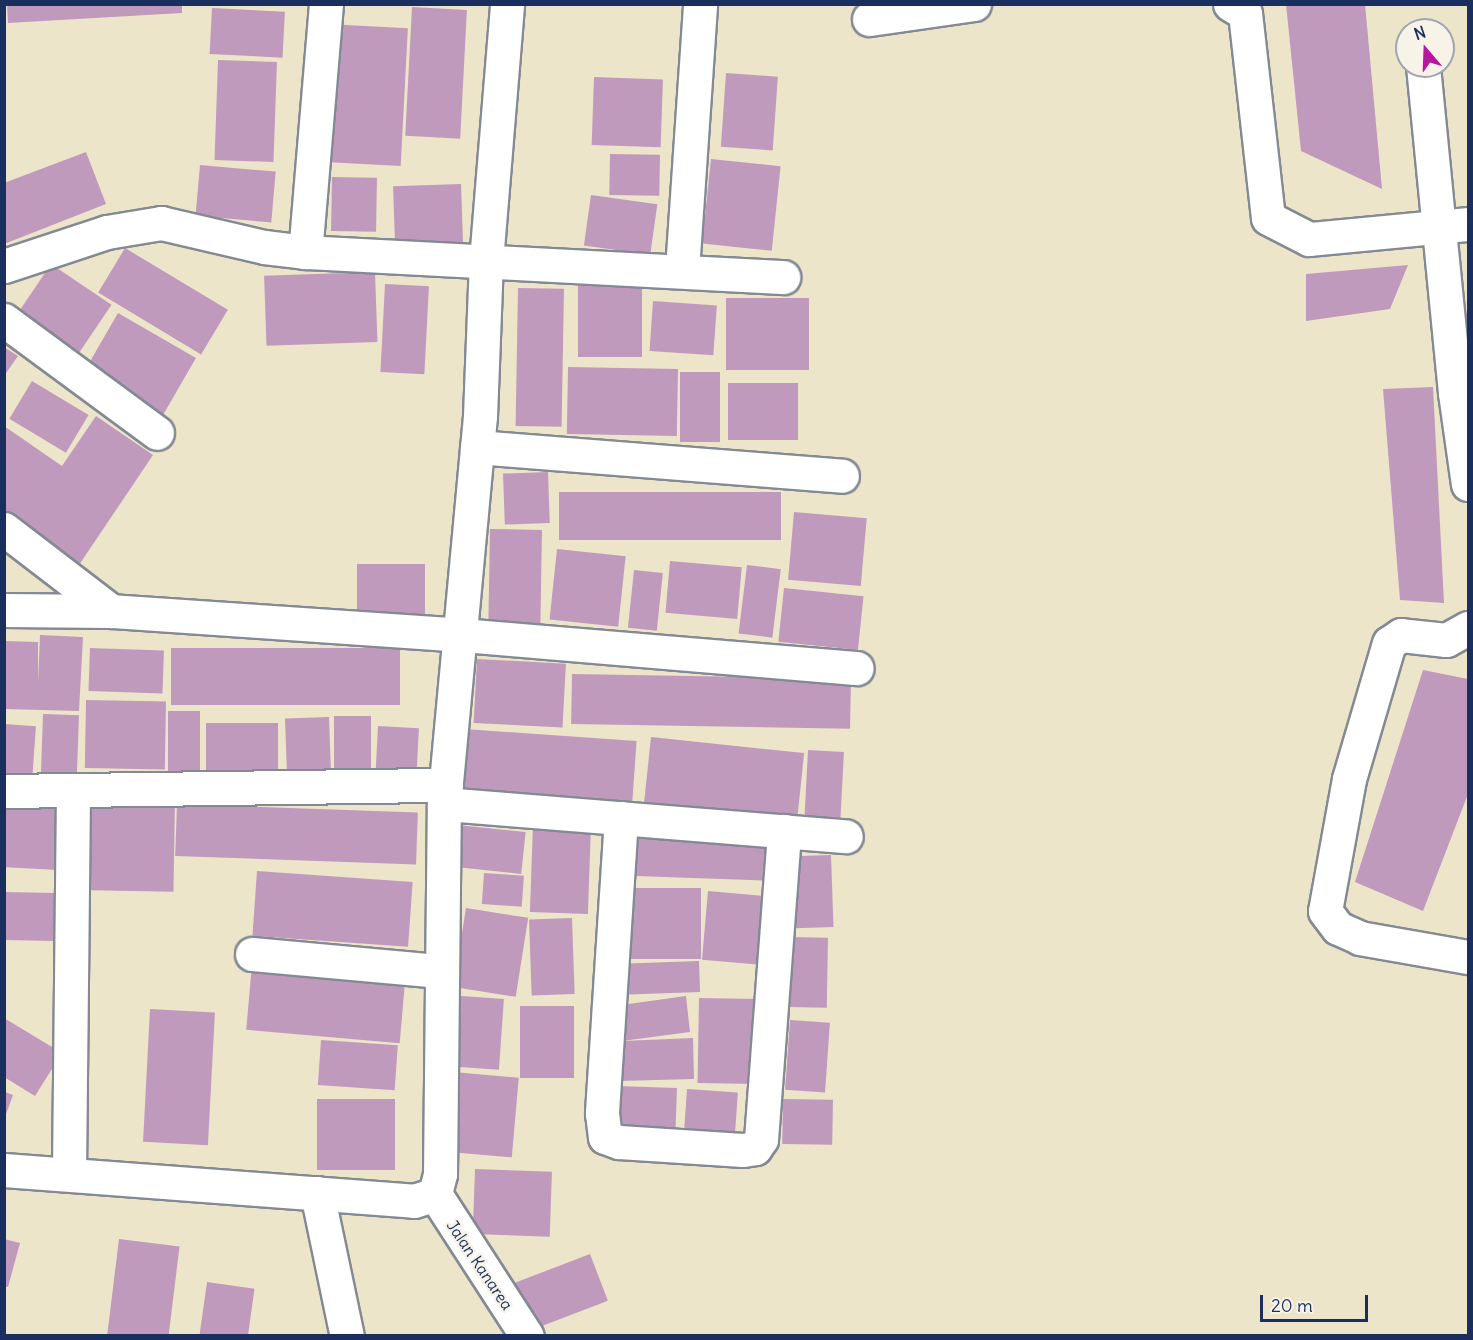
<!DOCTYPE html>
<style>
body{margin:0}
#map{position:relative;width:1473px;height:1340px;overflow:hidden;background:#ede5ca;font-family:Delius,sans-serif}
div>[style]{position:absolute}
.building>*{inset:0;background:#c09abc;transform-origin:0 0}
.roads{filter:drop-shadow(2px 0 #848a94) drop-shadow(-2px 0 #848a94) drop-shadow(0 2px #848a94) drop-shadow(0 -2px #848a94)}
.street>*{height:33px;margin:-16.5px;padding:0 16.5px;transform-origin:16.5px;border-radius:16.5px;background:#fff}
span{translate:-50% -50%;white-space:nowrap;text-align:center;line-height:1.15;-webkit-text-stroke:5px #f7f3e8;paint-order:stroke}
.street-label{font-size:16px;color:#1b2f5e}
.frame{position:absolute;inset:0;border:6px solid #1b2f5e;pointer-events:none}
.north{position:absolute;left:1395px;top:18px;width:60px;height:60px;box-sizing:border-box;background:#f7f3e8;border:2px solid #9fa5b1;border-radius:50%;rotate:341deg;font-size:16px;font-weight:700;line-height:24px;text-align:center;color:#1b2f5e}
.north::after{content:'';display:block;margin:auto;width:21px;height:27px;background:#b5179e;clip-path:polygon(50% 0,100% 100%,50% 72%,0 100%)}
.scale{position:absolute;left:1260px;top:1295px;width:108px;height:27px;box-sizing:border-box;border:3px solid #1b2f5e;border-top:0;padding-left:8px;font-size:18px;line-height:21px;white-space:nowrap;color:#1b2f5e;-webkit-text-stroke:4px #f7f3e8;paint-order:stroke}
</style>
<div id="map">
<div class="building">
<div style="clip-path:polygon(7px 4px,182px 4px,182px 13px,8px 23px)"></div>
<div style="clip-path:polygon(1286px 4px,1365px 4px,1382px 189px,1301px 151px)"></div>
<div style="left:412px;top:7px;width:55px;height:129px;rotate:3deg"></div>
<div style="left:212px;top:8px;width:73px;height:46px;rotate:3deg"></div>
<div style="left:327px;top:24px;width:81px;height:138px;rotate:3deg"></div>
<div style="left:218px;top:60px;width:59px;height:100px;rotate:2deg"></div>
<div style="left:726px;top:73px;width:52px;height:74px;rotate:4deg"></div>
<div style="left:594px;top:77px;width:69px;height:68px;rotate:2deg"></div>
<div style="clip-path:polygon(86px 152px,106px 204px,4px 244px,4px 183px)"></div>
<div style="left:610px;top:154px;width:50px;height:41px;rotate:1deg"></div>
<div style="left:711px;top:159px;width:70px;height:85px;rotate:6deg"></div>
<div style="left:200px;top:165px;width:76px;height:51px;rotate:5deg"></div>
<div style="left:332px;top:177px;width:45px;height:54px;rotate:1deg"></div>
<div style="left:461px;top:184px;width:59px;height:68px;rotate:88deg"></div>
<div style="left:591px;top:195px;width:67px;height:51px;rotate:8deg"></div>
<div style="left:125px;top:248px;width:120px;height:52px;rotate:31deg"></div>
<div style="left:51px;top:264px;width:73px;height:70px;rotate:34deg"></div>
<div style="clip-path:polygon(1408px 265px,1390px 309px,1306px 321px,1306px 274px)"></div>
<div style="left:375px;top:272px;width:70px;height:111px;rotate:88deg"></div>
<div style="left:385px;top:284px;width:44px;height:88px;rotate:3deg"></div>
<div style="left:578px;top:286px;width:64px;height:71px"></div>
<div style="left:518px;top:288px;width:46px;height:138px;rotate:1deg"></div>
<div style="left:726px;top:298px;width:83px;height:72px"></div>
<div style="left:653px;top:301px;width:64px;height:50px;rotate:4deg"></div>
<div style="left:118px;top:313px;width:90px;height:67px;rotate:30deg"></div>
<div style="clip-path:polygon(4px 347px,18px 356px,4px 376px)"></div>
<div style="left:568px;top:367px;width:110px;height:67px;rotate:1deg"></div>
<div style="left:680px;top:372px;width:40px;height:70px"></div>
<div style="left:32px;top:381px;width:66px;height:44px;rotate:31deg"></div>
<div style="left:728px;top:383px;width:70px;height:57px"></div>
<div style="clip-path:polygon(1433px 387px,1444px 603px,1400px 600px,1383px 389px)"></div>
<div style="clip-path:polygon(96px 416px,153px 455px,79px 565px,4px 514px,4px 426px,62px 466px)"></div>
<div style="left:548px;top:472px;width:51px;height:45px;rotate:88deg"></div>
<div style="left:559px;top:492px;width:222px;height:48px"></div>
<div style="left:794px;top:512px;width:73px;height:68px;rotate:5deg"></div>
<div style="left:490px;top:529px;width:52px;height:94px;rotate:1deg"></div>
<div style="left:557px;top:549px;width:69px;height:71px;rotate:6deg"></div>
<div style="left:670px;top:561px;width:72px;height:52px;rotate:5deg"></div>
<div style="left:425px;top:564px;width:54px;height:68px;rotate:90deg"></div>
<div style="left:747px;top:565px;width:34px;height:69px;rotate:7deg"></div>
<div style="left:634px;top:570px;width:29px;height:58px;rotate:6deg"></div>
<div style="left:784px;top:588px;width:80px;height:54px;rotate:6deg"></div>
<div style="clip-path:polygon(40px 635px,83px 637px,79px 711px,4px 709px,4px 641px,38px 642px,38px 683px)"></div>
<div style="left:90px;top:648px;width:74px;height:43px;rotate:2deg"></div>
<div style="left:400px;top:648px;width:57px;height:229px;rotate:90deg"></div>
<div style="left:477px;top:659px;width:89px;height:64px;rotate:3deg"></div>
<div style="clip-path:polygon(1423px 670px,1468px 679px,1468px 794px,1423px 911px,1355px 882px)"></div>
<div style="left:572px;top:674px;width:279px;height:50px;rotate:1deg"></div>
<div style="left:86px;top:700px;width:80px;height:68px;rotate:1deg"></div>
<div style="left:168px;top:711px;width:32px;height:62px"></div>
<div style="left:43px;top:714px;width:36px;height:69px;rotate:2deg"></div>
<div style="left:371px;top:716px;width:55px;height:37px;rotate:90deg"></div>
<div style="left:329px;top:717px;width:62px;height:44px;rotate:88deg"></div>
<div style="left:206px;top:723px;width:72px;height:58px"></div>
<div style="left:4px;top:724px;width:32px;height:49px;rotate:4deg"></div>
<div style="left:378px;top:726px;width:41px;height:47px;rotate:3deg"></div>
<div style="left:465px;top:729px;width:172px;height:65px;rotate:4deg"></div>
<div style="left:651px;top:737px;width:154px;height:69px;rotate:6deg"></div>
<div style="left:808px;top:750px;width:36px;height:66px;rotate:3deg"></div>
<div style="left:78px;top:800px;width:97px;height:90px;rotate:1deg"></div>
<div style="left:4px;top:804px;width:63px;height:63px;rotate:3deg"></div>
<div style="left:177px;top:804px;width:241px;height:52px;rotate:2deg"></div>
<div style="left:533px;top:824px;width:58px;height:88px;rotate:2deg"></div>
<div style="left:458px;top:825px;width:68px;height:42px;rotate:6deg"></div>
<div style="left:637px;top:830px;width:133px;height:46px;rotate:2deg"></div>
<div style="left:831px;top:855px;width:72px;height:38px;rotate:88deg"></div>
<div style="left:257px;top:871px;width:156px;height:65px;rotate:4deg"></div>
<div style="left:484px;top:873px;width:40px;height:31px;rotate:4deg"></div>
<div style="left:626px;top:888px;width:75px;height:71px"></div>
<div style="left:708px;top:891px;width:61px;height:69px;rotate:5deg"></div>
<div style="left:4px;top:892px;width:65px;height:48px;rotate:1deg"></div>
<div style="left:466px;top:908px;width:63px;height:80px;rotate:9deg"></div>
<div style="left:572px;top:918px;width:76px;height:43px;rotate:88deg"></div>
<div style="left:789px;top:937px;width:39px;height:70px;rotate:1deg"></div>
<div style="left:699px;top:961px;width:31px;height:71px;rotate:88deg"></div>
<div style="left:252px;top:964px;width:154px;height:66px;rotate:5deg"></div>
<div style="left:461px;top:996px;width:43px;height:71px;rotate:4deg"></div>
<div style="clip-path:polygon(686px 996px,690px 1032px,622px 1041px,693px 1038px,694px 1079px,619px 1081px,614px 1006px)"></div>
<div style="left:699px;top:998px;width:59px;height:85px;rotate:1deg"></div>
<div style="left:520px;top:1006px;width:54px;height:72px"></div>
<div style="left:150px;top:1009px;width:65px;height:133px;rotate:3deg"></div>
<div style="clip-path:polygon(4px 1018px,62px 1053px,35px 1096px,4px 1077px)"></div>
<div style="left:790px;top:1020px;width:40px;height:70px;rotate:4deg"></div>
<div style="left:321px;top:1040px;width:77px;height:45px;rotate:4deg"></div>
<div style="left:453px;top:1072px;width:66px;height:80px;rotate:5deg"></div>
<div style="left:617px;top:1086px;width:60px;height:48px;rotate:2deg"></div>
<div style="left:687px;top:1089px;width:51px;height:48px;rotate:4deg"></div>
<div style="clip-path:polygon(5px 1092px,13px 1095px,5px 1117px)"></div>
<div style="left:317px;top:1099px;width:78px;height:71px"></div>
<div style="left:783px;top:1099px;width:50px;height:45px;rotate:1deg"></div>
<div style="left:475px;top:1169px;width:77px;height:65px;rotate:2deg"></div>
<div style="clip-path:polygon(4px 1239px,20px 1243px,8px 1287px,4px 1286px)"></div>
<div style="left:119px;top:1239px;width:61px;height:97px;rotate:7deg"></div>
<div style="left:590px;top:1254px;width:50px;height:86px;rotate:69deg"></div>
<div style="left:207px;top:1282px;width:48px;height:54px;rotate:8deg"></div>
</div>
<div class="roads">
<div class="street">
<div style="left:326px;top:4px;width:249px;rotate:94.8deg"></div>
<div style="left:305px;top:252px;width:479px;rotate:3deg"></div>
<div style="left:1230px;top:4px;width:17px;rotate:31deg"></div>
<div style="left:1245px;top:13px;width:206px;rotate:83.6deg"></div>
<div style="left:1268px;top:218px;width:46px;rotate:27.1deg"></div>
<div style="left:1309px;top:239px;width:160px;rotate:-5.4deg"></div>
<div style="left:869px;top:19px;width:106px;rotate:-8.1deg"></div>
<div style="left:1423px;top:66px;width:329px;rotate:84.4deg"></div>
<div style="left:1455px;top:393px;width:92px;rotate:81.9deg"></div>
<div style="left:4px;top:266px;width:108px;rotate:-18.3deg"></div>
<div style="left:107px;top:232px;width:55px;rotate:-9.5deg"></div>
<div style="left:161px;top:223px;width:106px;rotate:13.1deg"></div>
<div style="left:264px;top:247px;width:41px;rotate:7deg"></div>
<div style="left:682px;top:270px;width:267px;rotate:-86.1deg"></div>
<div style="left:4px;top:320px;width:190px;rotate:36.4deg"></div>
<div style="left:477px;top:447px;width:366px;rotate:4.5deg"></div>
<div style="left:4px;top:529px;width:135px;rotate:37.5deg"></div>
<div style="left:4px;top:610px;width:107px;rotate:0.5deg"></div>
<div style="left:111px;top:611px;width:352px;rotate:3.9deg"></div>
<div style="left:462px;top:635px;width:396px;rotate:4.8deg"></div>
<div style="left:1468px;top:628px;width:25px;rotate:151deg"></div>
<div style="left:1446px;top:640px;width:45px;rotate:-173.7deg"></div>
<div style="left:1401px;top:635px;width:14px;rotate:146deg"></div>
<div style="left:1389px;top:643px;width:142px;rotate:106.4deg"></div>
<div style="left:1349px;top:779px;width:134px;rotate:100.3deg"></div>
<div style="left:1325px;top:911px;width:21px;rotate:53deg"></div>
<div style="left:1338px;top:928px;width:24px;rotate:24deg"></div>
<div style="left:1360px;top:938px;width:110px;rotate:10deg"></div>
<div style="left:4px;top:791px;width:442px;rotate:-0.8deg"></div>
<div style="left:444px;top:804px;width:403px;rotate:4.6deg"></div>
<div style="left:621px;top:818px;width:296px;rotate:93.7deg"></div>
<div style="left:602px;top:1113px;width:24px;rotate:83deg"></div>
<div style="left:605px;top:1137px;width:15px;rotate:20deg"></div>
<div style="left:619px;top:1142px;width:124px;rotate:3.7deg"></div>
<div style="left:743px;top:1150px;width:12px;rotate:-9deg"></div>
<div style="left:755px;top:1148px;width:11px;rotate:-56deg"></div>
<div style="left:761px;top:1139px;width:309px;rotate:-85.7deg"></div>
<div style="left:252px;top:954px;width:189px;rotate:5.2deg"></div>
<div style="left:4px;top:1170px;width:411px;rotate:4.3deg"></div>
<div style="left:414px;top:1201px;width:22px;rotate:-18deg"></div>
<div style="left:435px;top:1194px;width:21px;rotate:-76deg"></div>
<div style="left:440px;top:1174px;width:370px;rotate:-89.4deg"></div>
<div style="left:444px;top:804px;width:390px;rotate:-84.7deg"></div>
<div style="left:480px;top:416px;width:155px;rotate:-87.8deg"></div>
<div style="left:486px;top:261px;width:258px;rotate:-85.3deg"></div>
<div style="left:69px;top:1173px;width:381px;rotate:-89.4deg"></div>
<div style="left:317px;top:1193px;width:146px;rotate:78.2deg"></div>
<div style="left:435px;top:1194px;width:169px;rotate:57.1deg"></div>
</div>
</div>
<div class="street-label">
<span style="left:480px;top:1265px;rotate:56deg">Jalan Kanarea</span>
</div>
<div class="frame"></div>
<div class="north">N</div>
<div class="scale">20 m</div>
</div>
